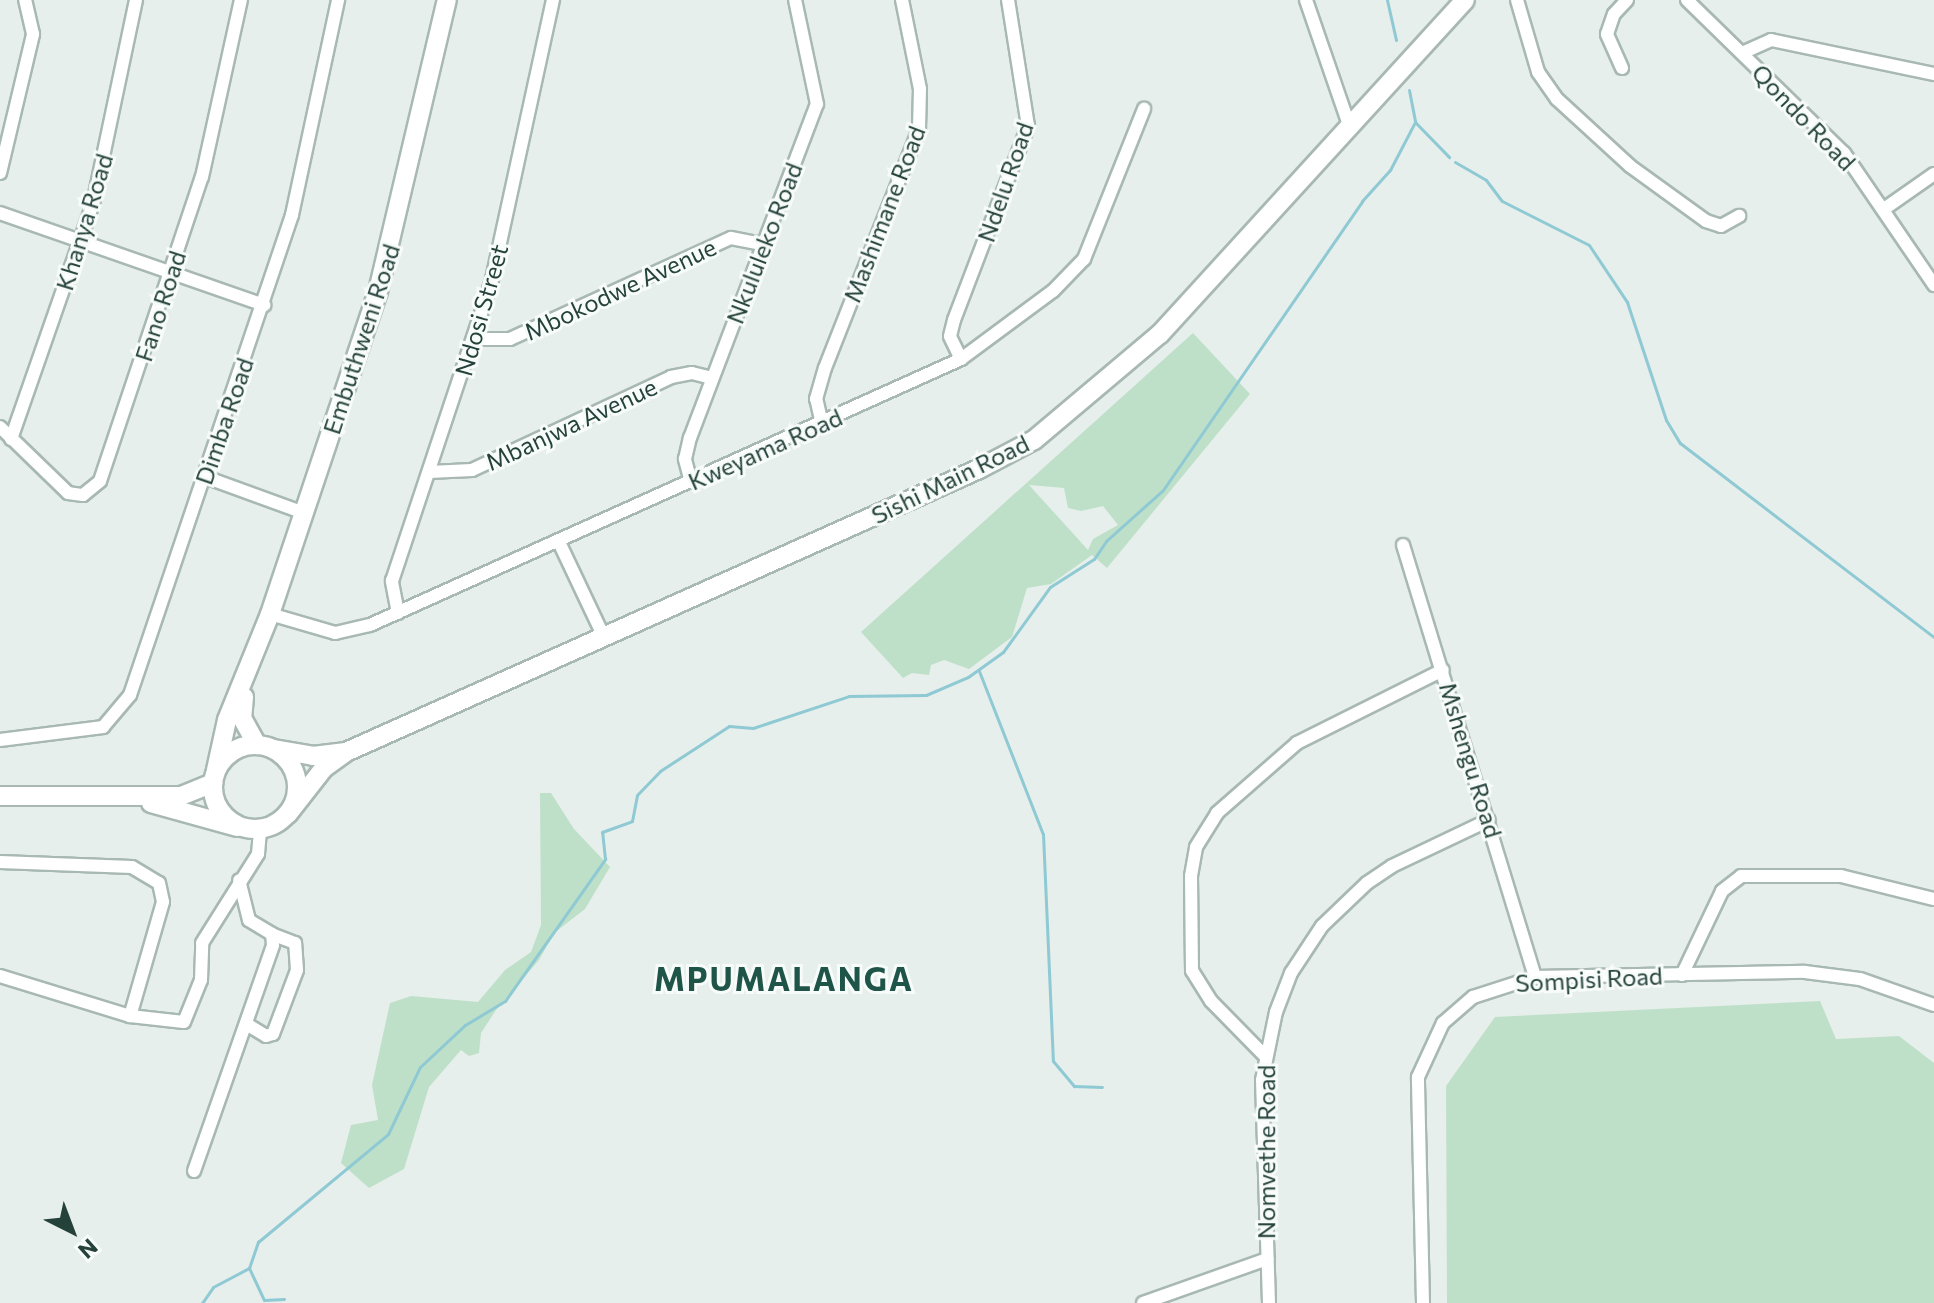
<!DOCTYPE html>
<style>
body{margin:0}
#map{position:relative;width:1934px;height:1303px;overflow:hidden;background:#e6efeb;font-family:Commissioner,sans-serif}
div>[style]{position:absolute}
.green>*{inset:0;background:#bfe0c8}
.stream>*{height:3px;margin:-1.5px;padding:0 1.5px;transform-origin:1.5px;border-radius:1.5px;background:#8ec9d4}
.roads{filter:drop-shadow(2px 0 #a8b8b2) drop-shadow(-2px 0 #a8b8b2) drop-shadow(0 2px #a8b8b2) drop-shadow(0 -2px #a8b8b2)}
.street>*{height:12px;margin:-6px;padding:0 6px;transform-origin:6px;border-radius:6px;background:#fff}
.secondary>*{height:18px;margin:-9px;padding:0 9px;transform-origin:9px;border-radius:9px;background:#fff}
.secondary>.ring{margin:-9px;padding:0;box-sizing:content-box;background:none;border:18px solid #fff;border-radius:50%}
span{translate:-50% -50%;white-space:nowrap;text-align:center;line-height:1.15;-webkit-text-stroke:6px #f7fbf9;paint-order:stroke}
.street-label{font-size:24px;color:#24423a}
.district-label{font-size:32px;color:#1f5548;font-weight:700;letter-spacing:2px}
.north{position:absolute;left:32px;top:1191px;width:80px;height:80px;-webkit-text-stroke:6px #f7fbf9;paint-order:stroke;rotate:138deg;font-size:22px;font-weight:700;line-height:32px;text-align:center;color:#24423a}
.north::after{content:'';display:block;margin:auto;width:28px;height:36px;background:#24423a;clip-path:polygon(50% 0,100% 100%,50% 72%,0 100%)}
</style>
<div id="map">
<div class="green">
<div style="clip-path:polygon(evenodd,1193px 333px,1250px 394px,1107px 568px,1092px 555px,1051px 584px,1027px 588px,1012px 637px,969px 669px,944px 660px,931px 665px,929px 675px,912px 673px,903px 678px,861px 632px,1193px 333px,1029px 485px,1064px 488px,1068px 508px,1081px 511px,1103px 506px,1118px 525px,1093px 539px,1088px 550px,1029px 485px)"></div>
<div style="clip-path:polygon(540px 793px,551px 793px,574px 829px,610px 867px,585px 909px,554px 933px,539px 960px,496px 1010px,481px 1033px,479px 1053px,469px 1056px,461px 1050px,429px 1087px,404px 1169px,369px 1188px,341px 1163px,351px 1125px,378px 1120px,372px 1085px,390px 1003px,411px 996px,478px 1002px,505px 970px,531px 952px,541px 925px)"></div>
<div style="clip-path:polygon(1820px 1001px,1836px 1039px,1899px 1036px,1934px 1063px,1934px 1303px,1447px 1303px,1446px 1086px,1495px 1017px)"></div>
</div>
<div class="stream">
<div style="left:1387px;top:0;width:41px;rotate:77.3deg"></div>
<div style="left:1409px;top:90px;width:33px;rotate:79deg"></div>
<div style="left:1415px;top:122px;width:49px;rotate:45.8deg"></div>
<div style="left:1455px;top:162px;width:36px;rotate:30deg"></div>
<div style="left:1486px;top:180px;width:26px;rotate:53deg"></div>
<div style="left:1502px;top:201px;width:97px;rotate:26.8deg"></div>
<div style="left:1589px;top:245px;width:69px;rotate:56.3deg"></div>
<div style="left:1627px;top:302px;width:124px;rotate:71.7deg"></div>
<div style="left:1666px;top:420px;width:27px;rotate:59deg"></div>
<div style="left:1680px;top:443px;width:320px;rotate:37.4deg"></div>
<div style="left:979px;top:671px;width:175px;rotate:68.6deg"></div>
<div style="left:1043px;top:834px;width:227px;rotate:87.5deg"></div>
<div style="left:1053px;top:1061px;width:33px;rotate:50deg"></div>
<div style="left:1074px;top:1086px;width:28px;rotate:2deg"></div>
<div style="left:249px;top:1268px;width:35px;rotate:65deg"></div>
<div style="left:264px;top:1300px;width:20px;rotate:-3deg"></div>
<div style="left:202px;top:1303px;width:19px;rotate:-55deg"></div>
<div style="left:213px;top:1287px;width:41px;rotate:-27.8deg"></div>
<div style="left:249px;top:1268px;width:28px;rotate:-71deg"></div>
<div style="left:258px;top:1242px;width:169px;rotate:-39.7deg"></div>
<div style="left:388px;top:1134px;width:74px;rotate:-64.5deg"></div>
<div style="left:420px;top:1067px;width:62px;rotate:-43deg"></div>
<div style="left:465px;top:1025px;width:47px;rotate:-31deg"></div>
<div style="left:505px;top:1001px;width:174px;rotate:-54.8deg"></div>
<div style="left:605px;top:859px;width:27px;rotate:-96deg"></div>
<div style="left:602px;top:832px;width:32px;rotate:-20deg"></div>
<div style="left:632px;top:821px;width:26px;rotate:-79deg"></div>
<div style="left:637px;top:795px;width:33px;rotate:-46deg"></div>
<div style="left:660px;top:771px;width:82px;rotate:-33.1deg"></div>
<div style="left:729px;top:726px;width:24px;rotate:5deg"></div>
<div style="left:753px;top:728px;width:101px;rotate:-18.4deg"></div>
<div style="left:849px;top:696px;width:77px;rotate:-0.7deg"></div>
<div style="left:926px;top:695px;width:46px;rotate:-23.2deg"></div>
<div style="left:968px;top:677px;width:43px;rotate:-35.5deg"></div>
<div style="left:1003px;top:652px;width:80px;rotate:-54.1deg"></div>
<div style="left:1050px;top:587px;width:52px;rotate:-32.5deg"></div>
<div style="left:1094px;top:559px;width:22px;rotate:-56deg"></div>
<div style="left:1106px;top:541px;width:76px;rotate:-41.8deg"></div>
<div style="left:1163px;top:490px;width:351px;rotate:-55.4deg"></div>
<div style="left:1362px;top:201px;width:42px;rotate:-47.9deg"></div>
<div style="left:1390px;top:170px;width:54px;rotate:-62.5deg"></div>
</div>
<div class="roads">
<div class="street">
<div style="left:1306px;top:0;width:132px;rotate:71deg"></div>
<div style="left:1517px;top:0;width:75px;rotate:73.7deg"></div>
<div style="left:1538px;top:72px;width:33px;rotate:55deg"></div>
<div style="left:1557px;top:99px;width:99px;rotate:42.5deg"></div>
<div style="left:1630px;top:166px;width:94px;rotate:35.9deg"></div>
<div style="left:1706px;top:221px;width:16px;rotate:18deg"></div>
<div style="left:1721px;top:226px;width:21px;rotate:-29deg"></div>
<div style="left:1687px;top:0;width:219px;rotate:44.3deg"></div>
<div style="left:1844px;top:153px;width:160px;rotate:55.7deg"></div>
<div style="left:1742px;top:53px;width:32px;rotate:-24deg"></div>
<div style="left:1771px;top:40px;width:167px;rotate:11.8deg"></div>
<div style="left:1622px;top:68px;width:37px;rotate:-114deg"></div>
<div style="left:1607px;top:34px;width:21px;rotate:-71deg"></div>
<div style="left:1614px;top:14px;width:19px;rotate:-47deg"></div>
<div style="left:0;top:173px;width:143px;rotate:-76.6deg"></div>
<div style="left:33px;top:34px;width:35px;rotate:-103deg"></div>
<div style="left:1884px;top:209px;width:61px;rotate:-35deg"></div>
<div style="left:0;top:213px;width:280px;rotate:19.2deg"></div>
<div style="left:475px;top:339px;width:35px"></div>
<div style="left:510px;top:339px;width:243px;rotate:-24.6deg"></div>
<div style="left:731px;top:238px;width:33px;rotate:11deg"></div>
<div style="left:961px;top:359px;width:25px;rotate:-116deg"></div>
<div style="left:950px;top:336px;width:16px;rotate:-76deg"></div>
<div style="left:954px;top:320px;width:208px;rotate:-69.1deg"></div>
<div style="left:1028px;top:126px;width:128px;rotate:-99deg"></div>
<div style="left:822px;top:424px;width:26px;rotate:-103deg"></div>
<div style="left:816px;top:399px;width:32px;rotate:-74deg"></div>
<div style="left:825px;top:368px;width:257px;rotate:-68.5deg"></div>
<div style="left:919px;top:129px;width:40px;rotate:-88.6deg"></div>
<div style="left:920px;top:89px;width:91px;rotate:-101.4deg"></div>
<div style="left:0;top:427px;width:95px;rotate:44.1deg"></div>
<div style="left:68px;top:493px;width:15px;rotate:8deg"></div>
<div style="left:83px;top:495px;width:22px;rotate:-39deg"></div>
<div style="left:100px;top:481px;width:321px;rotate:-71.5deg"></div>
<div style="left:202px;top:177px;width:181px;rotate:-77.6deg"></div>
<div style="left:11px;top:439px;width:249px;rotate:-70.8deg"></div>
<div style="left:93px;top:204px;width:208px;rotate:-78.1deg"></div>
<div style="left:429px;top:472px;width:43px;rotate:-2.7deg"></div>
<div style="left:472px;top:470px;width:220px;rotate:-25deg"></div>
<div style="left:671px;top:377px;width:21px;rotate:-11deg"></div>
<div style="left:692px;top:373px;width:21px;rotate:14deg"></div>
<div style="left:205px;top:477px;width:105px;rotate:20deg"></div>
<div style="left:691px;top:482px;width:24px;rotate:-105deg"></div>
<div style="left:685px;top:459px;width:22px;rotate:-77deg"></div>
<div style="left:690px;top:438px;width:357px;rotate:-69.2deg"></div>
<div style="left:817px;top:104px;width:106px;rotate:-101.9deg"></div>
<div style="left:559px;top:542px;width:105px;rotate:64.7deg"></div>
<div style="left:1403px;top:545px;width:452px;rotate:73deg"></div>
<div style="left:398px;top:613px;width:33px;rotate:-101deg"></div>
<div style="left:392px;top:581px;width:313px;rotate:-71.6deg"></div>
<div style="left:491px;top:284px;width:291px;rotate:-77.7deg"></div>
<div style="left:270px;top:614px;width:68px;rotate:16.3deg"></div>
<div style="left:335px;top:633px;width:36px;rotate:-13deg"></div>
<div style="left:370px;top:625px;width:648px;rotate:-24.23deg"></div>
<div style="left:961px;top:359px;width:114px;rotate:-36.5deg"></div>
<div style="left:1053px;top:291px;width:45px;rotate:-45.9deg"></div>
<div style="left:1084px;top:259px;width:162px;rotate:-68.2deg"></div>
<div style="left:0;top:740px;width:104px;rotate:-7.2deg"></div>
<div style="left:103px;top:727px;width:42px;rotate:-49.8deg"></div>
<div style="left:130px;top:695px;width:507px;rotate:-71.35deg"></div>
<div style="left:292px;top:215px;width:220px;rotate:-77.9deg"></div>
<div style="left:0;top:862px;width:132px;rotate:2.2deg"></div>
<div style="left:132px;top:867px;width:31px;rotate:31deg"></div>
<div style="left:159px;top:883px;width:19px;rotate:78deg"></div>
<div style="left:163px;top:902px;width:119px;rotate:106.1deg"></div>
<div style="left:1682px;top:975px;width:93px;rotate:-64.5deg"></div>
<div style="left:1722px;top:891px;width:24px;rotate:-38deg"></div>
<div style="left:1741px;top:876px;width:100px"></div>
<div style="left:1841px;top:876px;width:96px;rotate:13.9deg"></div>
<div style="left:0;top:976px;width:136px;rotate:17.1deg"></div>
<div style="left:130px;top:1016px;width:54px;rotate:6.3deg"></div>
<div style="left:184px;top:1022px;width:45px;rotate:-68deg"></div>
<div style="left:201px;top:980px;width:37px;rotate:-88deg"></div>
<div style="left:202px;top:943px;width:105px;rotate:-57.8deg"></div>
<div style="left:258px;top:854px;width:25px;rotate:-85deg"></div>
<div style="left:248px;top:1025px;width:21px;rotate:31deg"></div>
<div style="left:266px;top:1036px;width:7px;rotate:-16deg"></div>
<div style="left:273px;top:1034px;width:68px;rotate:-69.4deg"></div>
<div style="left:297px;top:970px;width:27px;rotate:-94deg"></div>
<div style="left:295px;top:943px;width:25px;rotate:-159deg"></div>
<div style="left:1265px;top:1056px;width:77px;rotate:-134.5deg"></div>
<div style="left:1211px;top:1001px;width:36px;rotate:-122deg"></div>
<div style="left:1192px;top:971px;width:95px;rotate:-90.6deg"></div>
<div style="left:1191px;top:876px;width:29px;rotate:-80deg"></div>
<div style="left:1196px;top:847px;width:40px;rotate:-58deg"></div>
<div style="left:1217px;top:813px;width:106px;rotate:-41.2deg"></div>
<div style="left:1297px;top:743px;width:163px;rotate:-26.6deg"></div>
<div style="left:194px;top:1171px;width:239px;rotate:-70.7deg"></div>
<div style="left:273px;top:945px;width:11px;rotate:-95deg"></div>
<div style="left:272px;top:934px;width:27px;rotate:-149deg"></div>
<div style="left:249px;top:920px;width:41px;rotate:-104deg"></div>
<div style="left:1143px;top:1303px;width:132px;rotate:-19.5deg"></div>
<div style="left:1269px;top:1303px;width:223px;rotate:-91.8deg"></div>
<div style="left:1262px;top:1080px;width:69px;rotate:-78.4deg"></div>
<div style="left:1276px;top:1012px;width:42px;rotate:-69deg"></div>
<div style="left:1291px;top:973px;width:56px;rotate:-56.6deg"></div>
<div style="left:1322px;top:926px;width:62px;rotate:-43.7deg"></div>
<div style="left:1367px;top:883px;width:30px;rotate:-34deg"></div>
<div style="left:1392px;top:866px;width:107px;rotate:-25.4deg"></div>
<div style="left:1423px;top:1303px;width:226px;rotate:-91.3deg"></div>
<div style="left:1418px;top:1077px;width:60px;rotate:-65.2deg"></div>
<div style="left:1443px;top:1023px;width:40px;rotate:-41deg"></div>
<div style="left:1473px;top:997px;width:65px;rotate:-17.9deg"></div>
<div style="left:1535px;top:977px;width:270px;rotate:-1.1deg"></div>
<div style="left:1805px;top:972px;width:55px;rotate:7.3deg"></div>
<div style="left:1860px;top:979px;width:78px;rotate:19.4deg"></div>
</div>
<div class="secondary">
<div style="left:244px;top:697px;width:21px;rotate:95deg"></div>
<div style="left:242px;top:718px;width:31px;rotate:61deg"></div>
<div class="ring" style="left:213px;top:745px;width:66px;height:66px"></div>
<div style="left:274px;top:749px;width:40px;rotate:10deg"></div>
<div style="left:313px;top:756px;width:31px;rotate:-7deg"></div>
<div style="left:216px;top:770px;width:51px;rotate:-77.6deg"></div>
<div style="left:227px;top:720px;width:114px;rotate:-67.9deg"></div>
<div style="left:270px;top:614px;width:341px;rotate:-71.5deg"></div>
<div style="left:378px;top:291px;width:299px;rotate:-76.7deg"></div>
<div style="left:0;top:796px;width:181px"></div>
<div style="left:181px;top:796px;width:35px;rotate:-22deg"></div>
<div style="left:151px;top:803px;width:89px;rotate:15.6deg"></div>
<div style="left:288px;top:814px;width:58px;rotate:-52deg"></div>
<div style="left:324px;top:768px;width:27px;rotate:-36deg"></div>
<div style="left:346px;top:752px;width:693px;rotate:-24.09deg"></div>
<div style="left:979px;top:469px;width:62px;rotate:-27.8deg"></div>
<div style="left:1034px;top:440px;width:165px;rotate:-40.1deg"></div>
<div style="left:1160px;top:334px;width:452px;rotate:-47.6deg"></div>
</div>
</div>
<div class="street-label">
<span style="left:1804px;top:117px;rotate:46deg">Qondo Road</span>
<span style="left:1005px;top:182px;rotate:-71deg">Ndelu Road</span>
<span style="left:884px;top:214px;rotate:-69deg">Mashimane Road</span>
<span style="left:84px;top:222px;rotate:-73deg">Khanya Road</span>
<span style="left:764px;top:243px;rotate:-69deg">Nkululeko Road</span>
<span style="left:620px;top:289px;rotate:-25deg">Mbokodwe Avenue</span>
<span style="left:160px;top:306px;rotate:-72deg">Fano Road</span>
<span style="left:481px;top:310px;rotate:-74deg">Ndosi Street</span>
<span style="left:361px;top:339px;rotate:-72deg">Embuthweni Road</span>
<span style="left:224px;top:421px;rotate:-71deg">Dimba Road</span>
<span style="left:571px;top:424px;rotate:-25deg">Mbanjwa Avenue</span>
<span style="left:765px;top:449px;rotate:-24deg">Kweyama Road</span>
<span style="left:950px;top:479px;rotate:-26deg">Sishi Main Road</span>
<span style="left:1471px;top:760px;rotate:73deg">Mshengu Road</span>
<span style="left:1589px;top:979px;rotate:-3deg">Sompisi Road</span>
<span style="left:1266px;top:1152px;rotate:-90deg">Nomvethe Road</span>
</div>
<div class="district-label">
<span style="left:784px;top:978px">MPUMALANGA</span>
</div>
<div class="north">N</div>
</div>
